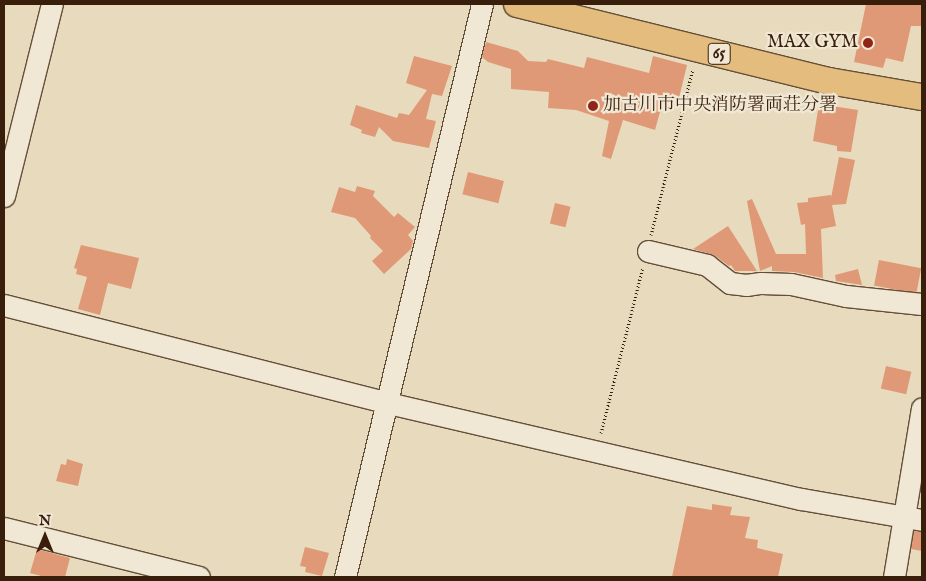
<!DOCTYPE html>
<meta charset="utf-8">
<style>
body{margin:0}
#map{position:relative;width:926px;height:581px;overflow:hidden;background:#e8dabd;font-family:"IM FELL English","Noto Serif JP",serif}
div>[style]{position:absolute}
.building>*{inset:0;background:#df9976;transform-origin:0 0}
.path>*{height:3px;margin-top:-1.5px;transform-origin:0;background:repeating-linear-gradient(90deg,#391f0b 0 1px,transparent 0 3.5px)}
.roads{filter:drop-shadow(1px 0 #654e38) drop-shadow(-1px 0 #654e38) drop-shadow(0 1px #654e38) drop-shadow(0 -1px #654e38)}
.minor>*{height:21px;margin:-10.5px;padding:0 10.5px;transform-origin:10.5px;border-radius:10.5px;background:#f0e7d4}
.major>*{height:26px;margin:-13px;padding:0 13px;transform-origin:13px;border-radius:13px;background:#e4bd7e}
.dots>*{width:14px;height:14px;translate:-50% -50%;box-sizing:border-box;border:2px solid #f0e7d4;border-radius:50%}
span{translate:-50% -50%;white-space:nowrap;text-align:center;line-height:1.15;-webkit-text-stroke:4.5px #f0e7d4;paint-order:stroke}
.shield-label span{padding:1px 4px;background:#f0e7d4;border:1px solid;border-radius:4px;-webkit-text-stroke-width:0}
.shield-label{font-size:16px;color:#391f0b;font-weight:700}
.poi-label{font-size:18px;color:#391f0b}
.right{translate:-100% -50%;text-align:right}
.left{translate:0 -50%;text-align:left}
.frame{position:absolute;inset:0;border:5px solid #391f0b;pointer-events:none}
.north{position:absolute;left:20px;top:511px;width:50px;height:50px;-webkit-text-stroke:4px #f0e7d4;paint-order:stroke;rotate:0deg;font-size:14px;font-weight:700;line-height:20px;text-align:center;color:#391f0b}
.north::after{content:'';display:block;margin:auto;width:18px;height:22px;background:#391f0b;clip-path:polygon(50% 0,100% 100%,50% 72%,0 100%)}
</style>
<div id="map">
<div class="building">
<div style="clip-path:polygon(866px 4px,922px 4px,922px 26px,911px 26px,903px 62px,886px 58px,883px 68px,854px 62px)"></div>
<div style="clip-path:polygon(486px 42px,518px 51px,528px 61px,546px 62px,548px 59px,584px 68px,587px 57px,649px 73px,653px 56px,687px 65px,679px 98px,665px 94px,655px 130px,623px 120px,611px 159px,602px 156px,609px 121px,576px 110px,548px 108px,549px 92px,511px 89px,511px 69px,488px 62px,482px 57px)"></div>
<div style="clip-path:polygon(414px 56px,452px 66px,442px 96px,432px 94px,426px 119px,436px 121px,429px 148px,393px 141px,379px 127px,375px 137px,361px 133px,362px 130px,350px 125px,356px 105px,397px 118px,399px 113px,409px 115px,427px 90px,406px 83px)"></div>
<div style="clip-path:polygon(819px 104px,858px 110px,851px 152px,837px 151px,837px 146px,813px 141px)"></div>
<div style="clip-path:polygon(839px 157px,855px 160px,846px 204px,832px 205px,836px 226px,821px 229px,823px 278px,794px 272px,772px 271px,772px 266px,760px 271px,747px 201px,752px 199px,776px 254px,806px 254px,805px 224px,801px 225px,797px 203px,808px 202px,808px 198px,831px 195px,831px 198px)"></div>
<div style="left:468px;top:172px;width:37px;height:23px;rotate:14deg"></div>
<div style="clip-path:polygon(357px 186px,375px 191px,373px 196px,394px 217px,398px 213px,415px 227px,408px 235px,413px 241px,411px 249px,384px 274px,372px 261px,383px 251px,370px 238px,371px 236px,355px 218px,331px 212px,339px 187px,355px 192px)"></div>
<div style="left:555px;top:203px;width:16px;height:21px;rotate:14deg"></div>
<div style="clip-path:polygon(728px 226px,757px 271px,735px 271px,731px 265px,729px 266px,714px 255px,693px 249px)"></div>
<div style="clip-path:polygon(81px 245px,139px 258px,131px 289px,108px 283px,100px 315px,78px 309px,87px 277px,76px 274px,77px 269px,74px 268px)"></div>
<div style="left:879px;top:260px;width:43px;height:26px;rotate:11deg"></div>
<div style="clip-path:polygon(858px 269px,862px 285px,836px 281px,835px 275px)"></div>
<div style="left:886px;top:366px;width:26px;height:23px;rotate:13deg"></div>
<div style="clip-path:polygon(67px 459px,83px 464px,78px 486px,56px 481px,61px 464px,66px 465px)"></div>
<div style="clip-path:polygon(712px 504px,732px 507px,730px 515px,750px 517px,745px 538px,758px 540px,757px 548px,783px 554px,778px 577px,672px 577px,687px 506px,712px 510px)"></div>
<div style="clip-path:polygon(914px 531px,922px 532px,922px 551px,911px 549px)"></div>
<div style="clip-path:polygon(305px 547px,329px 553px,322px 576px,305px 572px,306px 567px,300px 566px)"></div>
<div style="clip-path:polygon(37px 549px,70px 558px,65px 577px,45px 577px,30px 573px)"></div>
</div>
<div class="path">
<div style="left:651px;top:235px;width:171px;rotate:-75.8deg"></div>
<div style="left:601px;top:433px;width:171px;rotate:-75.8deg"></div>
</div>
<div class="roads">
<div class="minor">
<div style="left:4px;top:196px;width:198px;rotate:-76deg"></div>
<div style="left:648px;top:251px;width:61px;rotate:13.3deg"></div>
<div style="left:707px;top:265px;width:29px;rotate:38deg"></div>
<div style="left:730px;top:283px;width:16px;rotate:7deg"></div>
<div style="left:746px;top:285px;width:15px;rotate:-8deg"></div>
<div style="left:761px;top:283px;width:30px;rotate:2deg"></div>
<div style="left:791px;top:284px;width:56px;rotate:12.3deg"></div>
<div style="left:846px;top:296px;width:76px;rotate:6deg"></div>
<div style="left:4px;top:305px;width:396px;rotate:14.3deg"></div>
<div style="left:388px;top:403px;width:424px;rotate:13.1deg"></div>
<div style="left:801px;top:499px;width:123px;rotate:9.8deg"></div>
<div style="left:4px;top:528px;width:201px;rotate:14.1deg"></div>
<div style="left:345px;top:577px;width:589px;rotate:-76.55deg"></div>
<div style="left:894px;top:577px;width:171px;rotate:-80.6deg"></div>
</div>
<div class="major">
<div style="left:517px;top:4px;width:321px;rotate:13.9deg"></div>
<div style="left:829px;top:81px;width:94px;rotate:9.8deg"></div>
</div>
</div>
<div class="dots">
<div style="left:868px;top:43px;background:#8f2418"></div>
<div style="left:593px;top:106px;background:#8f2418"></div>
</div>
<div class="shield-label">
<span style="left:719px;top:54px">65</span>
</div>
<div class="poi-label">
<span class="right" style="left:858px;top:43px">MAX GYM</span>
<span class="left" style="left:603px;top:106px">加古川市中央消防署両荘分署</span>
</div>
<div class="frame"></div>
<div class="north">N</div>
</div>
